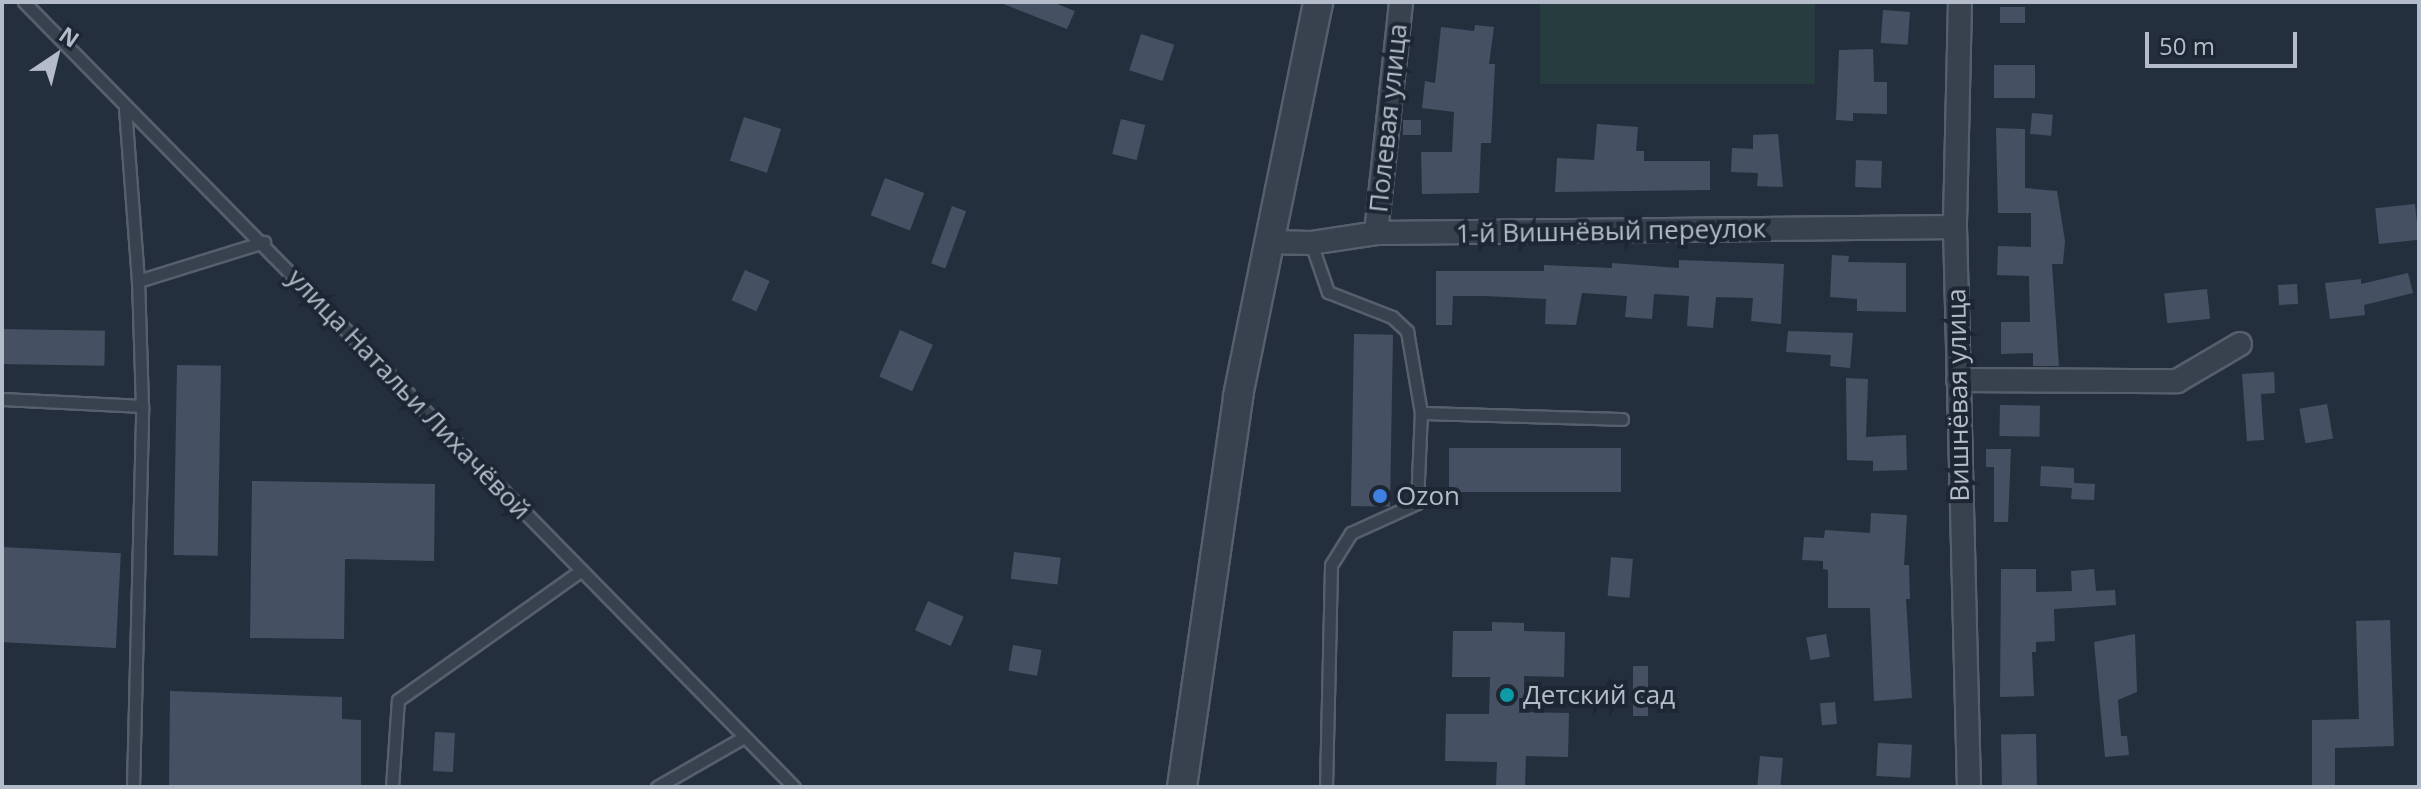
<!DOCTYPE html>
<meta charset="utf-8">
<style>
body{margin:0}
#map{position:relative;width:2421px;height:789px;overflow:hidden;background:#242f3e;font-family:"Open Sans",sans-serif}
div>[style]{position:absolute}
.green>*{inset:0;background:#263c3f;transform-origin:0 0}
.building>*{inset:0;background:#455162;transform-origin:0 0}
.roads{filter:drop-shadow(2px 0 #565f6c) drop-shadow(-2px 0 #565f6c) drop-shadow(0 2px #565f6c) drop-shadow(0 -2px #565f6c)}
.service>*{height:11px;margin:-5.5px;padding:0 5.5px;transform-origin:5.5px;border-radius:5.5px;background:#38414e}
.minor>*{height:22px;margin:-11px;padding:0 11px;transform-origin:11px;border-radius:11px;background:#38414e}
.tertiary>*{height:28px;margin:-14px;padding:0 14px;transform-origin:14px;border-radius:14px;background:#38414e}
.dots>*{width:22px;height:22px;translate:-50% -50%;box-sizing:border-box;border:4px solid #1d2633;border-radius:50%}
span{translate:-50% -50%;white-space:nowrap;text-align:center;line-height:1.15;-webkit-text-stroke:8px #1d2633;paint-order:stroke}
.street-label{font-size:26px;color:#b4bcc9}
.poi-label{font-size:26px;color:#b4bcc9}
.left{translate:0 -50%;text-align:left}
.frame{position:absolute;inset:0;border:4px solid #b4bcc9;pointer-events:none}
.north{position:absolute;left:16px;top:16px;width:80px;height:80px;-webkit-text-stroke:6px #1d2633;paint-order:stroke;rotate:35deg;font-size:22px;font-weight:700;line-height:32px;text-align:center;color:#b4bcc9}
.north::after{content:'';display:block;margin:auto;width:28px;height:36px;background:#b4bcc9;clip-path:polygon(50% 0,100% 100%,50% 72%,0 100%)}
.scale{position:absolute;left:2145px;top:32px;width:152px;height:36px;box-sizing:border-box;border:4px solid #b4bcc9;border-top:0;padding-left:10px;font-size:24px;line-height:28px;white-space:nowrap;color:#b4bcc9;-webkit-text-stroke:6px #1d2633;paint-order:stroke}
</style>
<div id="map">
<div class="green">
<div style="left:1540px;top:2px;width:275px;height:82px"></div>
</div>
<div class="building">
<div style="clip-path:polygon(1052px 2px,1075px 11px,1067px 29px,1001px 3px)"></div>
<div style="left:2000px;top:7px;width:25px;height:16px"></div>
<div style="left:1883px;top:10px;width:27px;height:33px;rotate:4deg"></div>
<div style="clip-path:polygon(1475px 25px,1494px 27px,1489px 64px,1495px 64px,1491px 143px,1481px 143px,1479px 193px,1422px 194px,1421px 152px,1452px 152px,1454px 112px,1422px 108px,1425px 81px,1435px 83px,1441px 27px,1474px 31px)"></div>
<div style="left:1141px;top:34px;width:35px;height:38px;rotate:18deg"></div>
<div style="clip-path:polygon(1873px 49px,1874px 82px,1887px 82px,1887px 114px,1853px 113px,1853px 121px,1836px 120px,1839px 50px)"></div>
<div style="left:1994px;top:65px;width:41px;height:33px"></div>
<div style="left:2032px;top:113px;width:21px;height:21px;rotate:5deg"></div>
<div style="left:744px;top:117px;width:39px;height:46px;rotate:18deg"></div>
<div style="left:1121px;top:119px;width:25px;height:36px;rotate:14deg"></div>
<div style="left:1403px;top:120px;width:18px;height:15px"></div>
<div style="clip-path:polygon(1597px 124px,1638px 127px,1636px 151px,1644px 151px,1644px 161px,1710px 161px,1710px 190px,1555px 192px,1557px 158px,1594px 160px)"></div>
<div style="clip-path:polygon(1996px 128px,2025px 129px,2025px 188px,2057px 191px,2065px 241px,2063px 264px,2052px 264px,2059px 366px,2033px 366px,2033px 353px,2001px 354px,2001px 322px,2030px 322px,2029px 276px,1997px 275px,1998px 246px,2031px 247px,2031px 213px,1998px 213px)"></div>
<div style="clip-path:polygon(1778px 134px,1783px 187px,1757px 186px,1758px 173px,1731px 172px,1732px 148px,1753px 149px,1753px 135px)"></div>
<div style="left:1856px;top:160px;width:26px;height:27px;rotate:2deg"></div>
<div style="left:885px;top:178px;width:42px;height:40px;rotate:21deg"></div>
<div style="left:2415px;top:204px;width:36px;height:40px;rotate:84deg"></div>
<div style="left:952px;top:206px;width:15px;height:61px;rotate:20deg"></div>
<div style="clip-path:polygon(1832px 255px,1849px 256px,1848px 262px,1906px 263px,1906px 312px,1857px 311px,1857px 299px,1830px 297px)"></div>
<div style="clip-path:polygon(1679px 260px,1784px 264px,1781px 324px,1751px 321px,1753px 298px,1716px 297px,1713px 328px,1687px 326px,1689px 296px,1654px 294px,1652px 319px,1625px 317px,1627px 296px,1582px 293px,1576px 325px,1545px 324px,1546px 299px,1485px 296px,1453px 296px,1452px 325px,1436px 325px,1436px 271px,1544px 271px,1544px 265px,1612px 268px,1612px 263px,1679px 268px)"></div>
<div style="left:745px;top:270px;width:27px;height:33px;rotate:24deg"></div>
<div style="clip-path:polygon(2408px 273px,2413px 293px,2364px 305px,2365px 315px,2330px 319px,2325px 283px,2361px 279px,2361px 284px)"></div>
<div style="left:2297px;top:284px;width:20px;height:19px;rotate:87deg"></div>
<div style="left:2207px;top:289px;width:30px;height:43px;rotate:84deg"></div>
<div style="left:2px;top:329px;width:103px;height:35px;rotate:1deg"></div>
<div style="left:900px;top:330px;width:36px;height:51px;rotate:24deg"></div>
<div style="clip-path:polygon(1788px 331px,1853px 333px,1850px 368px,1830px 366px,1831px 355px,1786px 352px)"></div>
<div style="left:1354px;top:334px;width:39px;height:172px;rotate:1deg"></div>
<div style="left:177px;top:365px;width:44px;height:190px;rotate:1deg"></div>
<div style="clip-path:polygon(2274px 372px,2275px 393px,2261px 394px,2264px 440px,2247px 441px,2242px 374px)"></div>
<div style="clip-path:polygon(1846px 378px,1868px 379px,1866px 437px,1906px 435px,1907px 470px,1873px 471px,1873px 461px,1847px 460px)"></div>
<div style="left:2327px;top:404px;width:35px;height:28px;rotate:80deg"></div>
<div style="left:2000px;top:405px;width:40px;height:31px;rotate:1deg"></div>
<div style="left:1449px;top:448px;width:172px;height:44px"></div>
<div style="clip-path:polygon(1986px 449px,2011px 449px,2008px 522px,1994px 522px,1994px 467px,1986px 467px)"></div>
<div style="clip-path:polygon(2041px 466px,2074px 468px,2074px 483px,2095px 484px,2094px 500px,2071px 499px,2072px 488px,2040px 486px)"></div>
<div style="clip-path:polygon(252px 481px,435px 484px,434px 561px,345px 559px,344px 639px,250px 638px)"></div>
<div style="clip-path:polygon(1871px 513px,1907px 515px,1904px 565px,1909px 565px,1910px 599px,1906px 599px,1912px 698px,1874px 701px,1870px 608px,1828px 608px,1828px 570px,1823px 569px,1823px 561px,1802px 560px,1804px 537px,1824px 538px,1825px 530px,1870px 533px)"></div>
<div style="left:2px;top:547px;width:119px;height:95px;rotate:3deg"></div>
<div style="left:1014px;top:552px;width:47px;height:27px;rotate:7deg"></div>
<div style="left:1611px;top:557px;width:22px;height:39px;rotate:5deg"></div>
<div style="clip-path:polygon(2001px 569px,2036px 569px,2036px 592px,2072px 591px,2071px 571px,2094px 569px,2096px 591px,2115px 590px,2116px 605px,2054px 609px,2055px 641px,2036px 642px,2036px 652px,2032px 652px,2034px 696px,2000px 697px)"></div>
<div style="left:928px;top:601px;width:39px;height:32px;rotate:24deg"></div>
<div style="clip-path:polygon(2390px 620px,2394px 746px,2335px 748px,2335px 787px,2312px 787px,2312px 720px,2359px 719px,2356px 621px)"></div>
<div style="clip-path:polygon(1492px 622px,1524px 623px,1524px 631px,1565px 632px,1564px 677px,1524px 676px,1524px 712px,1569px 713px,1568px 757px,1526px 756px,1525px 787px,1496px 787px,1497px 762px,1445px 761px,1446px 714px,1489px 714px,1490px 677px,1452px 677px,1453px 631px,1492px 631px)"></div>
<div style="left:1826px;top:634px;width:23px;height:20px;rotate:80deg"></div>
<div style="clip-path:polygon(2135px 634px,2137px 692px,2118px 700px,2121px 736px,2127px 736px,2129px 755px,2105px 757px,2094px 642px)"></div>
<div style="left:1013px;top:645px;width:29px;height:26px;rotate:10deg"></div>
<div style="left:1633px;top:666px;width:15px;height:50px"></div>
<div style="clip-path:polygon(170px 691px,342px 697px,342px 719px,361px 720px,361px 787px,169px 787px)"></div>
<div style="left:1835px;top:702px;width:22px;height:15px;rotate:85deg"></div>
<div style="left:435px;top:732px;width:20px;height:39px;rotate:3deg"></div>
<div style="left:2036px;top:734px;width:53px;height:35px;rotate:89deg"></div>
<div style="left:1878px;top:743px;width:34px;height:33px;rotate:3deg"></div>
<div style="left:1760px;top:756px;width:23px;height:31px;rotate:5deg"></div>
</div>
<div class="roads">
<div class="service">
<div style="left:24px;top:2px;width:1100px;rotate:45.55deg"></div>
<div style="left:125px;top:108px;width:173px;rotate:85.7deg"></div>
<div style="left:1311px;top:243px;width:52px;rotate:70.9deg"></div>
<div style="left:1328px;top:292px;width:69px;rotate:21.3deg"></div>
<div style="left:1392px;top:317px;width:21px;rotate:43deg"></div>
<div style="left:1407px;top:331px;width:83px;rotate:80.3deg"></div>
<div style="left:2px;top:399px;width:140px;rotate:2.9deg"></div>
<div style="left:133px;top:787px;width:381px;rotate:-88.6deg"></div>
<div style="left:142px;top:406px;width:125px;rotate:-91.8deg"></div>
<div style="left:138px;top:281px;width:132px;rotate:-17.2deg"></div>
<div style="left:392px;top:787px;width:87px;rotate:-86.1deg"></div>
<div style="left:398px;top:700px;width:222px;rotate:-35.3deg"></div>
<div style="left:657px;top:787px;width:100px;rotate:-29.9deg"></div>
<div style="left:1326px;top:787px;width:222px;rotate:-88.7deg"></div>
<div style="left:1331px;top:565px;width:38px;rotate:-58deg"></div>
<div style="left:1351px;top:533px;width:72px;rotate:-24.4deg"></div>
<div style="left:1417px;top:503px;width:90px;rotate:-87.5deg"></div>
<div style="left:1421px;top:413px;width:201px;rotate:1.7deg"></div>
</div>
<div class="minor">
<div style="left:1960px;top:2px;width:225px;rotate:91.3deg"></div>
<div style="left:1955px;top:227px;width:560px;rotate:88.57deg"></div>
<div style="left:1376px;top:233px;width:232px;rotate:-83.8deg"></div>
<div style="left:1268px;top:242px;width:43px;rotate:1.3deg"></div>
<div style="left:1311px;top:243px;width:66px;rotate:-8.7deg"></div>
<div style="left:1376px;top:233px;width:579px;rotate:-0.59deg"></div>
<div style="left:1958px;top:380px;width:219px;rotate:0.3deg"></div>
<div style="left:2177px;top:381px;width:73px;rotate:-30.4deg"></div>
</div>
<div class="tertiary">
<div style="left:1182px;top:787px;width:395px;rotate:-81.8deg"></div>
<div style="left:1238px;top:396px;width:402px;rotate:-78.5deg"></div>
</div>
</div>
<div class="dots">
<div style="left:1380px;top:496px;background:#3f7fe0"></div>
<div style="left:1507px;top:695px;background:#0f9aa8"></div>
</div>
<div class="street-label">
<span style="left:1388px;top:118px;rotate:-84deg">Полевая улица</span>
<span style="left:1611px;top:231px;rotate:-1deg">1-й Вишнёвый переулок</span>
<span style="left:409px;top:394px;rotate:46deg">улица Натальи Лихачёвой</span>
<span style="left:1958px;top:395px;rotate:-91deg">Вишнёвая улица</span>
</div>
<div class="poi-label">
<span class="left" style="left:1396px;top:496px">Ozon</span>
<span class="left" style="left:1523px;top:695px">Детский сад</span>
</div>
<div class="frame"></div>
<div class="north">N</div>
<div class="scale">50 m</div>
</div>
